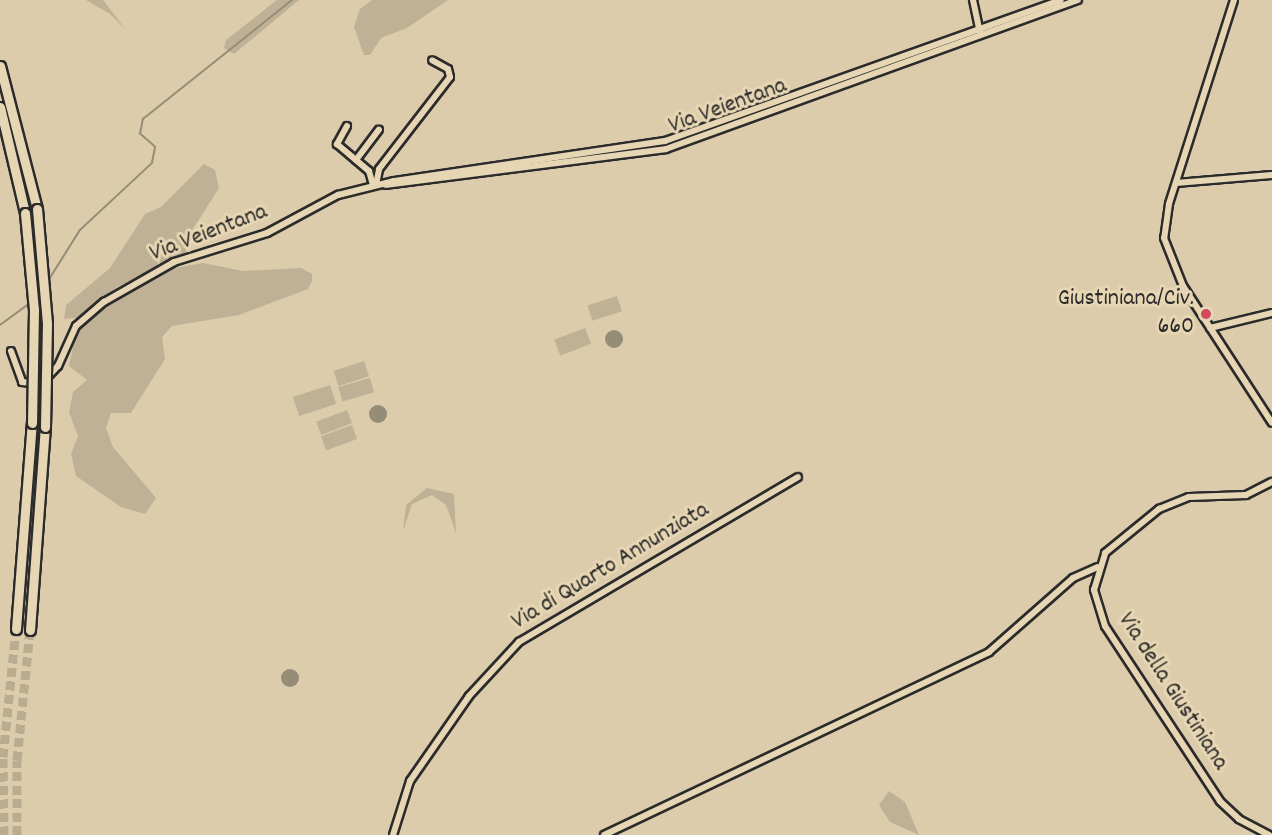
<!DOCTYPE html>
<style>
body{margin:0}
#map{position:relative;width:1272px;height:835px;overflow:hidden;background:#dcccab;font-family:Dekko,sans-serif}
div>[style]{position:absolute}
.green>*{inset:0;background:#beb195;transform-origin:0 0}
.water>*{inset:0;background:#968d78}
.round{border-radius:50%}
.stream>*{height:1.5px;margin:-0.75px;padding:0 0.75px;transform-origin:0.75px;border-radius:0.75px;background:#968d78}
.highway-tunnel>*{height:9px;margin-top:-4.5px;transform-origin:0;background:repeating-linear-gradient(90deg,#b9ac91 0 9px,transparent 0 13.5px)}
.roads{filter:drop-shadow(2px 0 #2b2b2b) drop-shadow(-2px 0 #2b2b2b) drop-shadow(0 2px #2b2b2b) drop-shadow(0 -2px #2b2b2b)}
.minor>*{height:6px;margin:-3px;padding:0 3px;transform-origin:3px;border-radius:3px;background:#e7d6b3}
.highway>*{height:9px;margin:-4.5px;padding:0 4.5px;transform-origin:4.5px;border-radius:4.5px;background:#e7d6b3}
.bridges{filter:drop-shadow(2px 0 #2b2b2b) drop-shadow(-2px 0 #2b2b2b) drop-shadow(0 2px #2b2b2b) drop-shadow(0 -2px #2b2b2b)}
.highway-bridge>*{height:9px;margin:-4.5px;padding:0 4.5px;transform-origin:4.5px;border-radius:4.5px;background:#e7d6b3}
.dots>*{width:16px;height:16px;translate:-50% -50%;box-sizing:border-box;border:3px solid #e7d6b3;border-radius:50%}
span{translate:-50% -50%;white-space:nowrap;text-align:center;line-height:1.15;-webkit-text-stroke:6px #e7d6b3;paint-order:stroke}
.street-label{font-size:24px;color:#2b2b2b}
.poi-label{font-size:24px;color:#2b2b2b}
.right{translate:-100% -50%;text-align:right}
</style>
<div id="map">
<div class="green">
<div style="clip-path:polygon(86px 0,103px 0,126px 30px,110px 14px)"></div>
<div style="clip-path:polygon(277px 0,299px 0,234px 54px,224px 48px,226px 40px)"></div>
<div style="clip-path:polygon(372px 0,448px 0,407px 28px,381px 38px,370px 55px,364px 55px,354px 27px,360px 9px)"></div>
<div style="clip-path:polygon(204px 164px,215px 170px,219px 188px,186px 240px,186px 253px,117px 287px,77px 318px,64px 319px,66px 305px,110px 268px,145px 214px,161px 207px)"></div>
<div style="clip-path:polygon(203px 263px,243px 271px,301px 268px,312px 274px,312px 281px,308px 289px,239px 315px,172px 326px,162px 337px,165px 359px,131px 413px,111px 413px,106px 428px,113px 447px,156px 498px,145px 514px,121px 507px,76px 476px,71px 454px,78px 436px,69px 412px,73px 392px,87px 380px,69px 366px,75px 337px,86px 319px,163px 270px)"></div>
<div style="left:617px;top:296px;width:16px;height:31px;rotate:72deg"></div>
<div style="left:585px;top:328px;width:17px;height:33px;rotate:69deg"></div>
<div style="left:364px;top:361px;width:16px;height:32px;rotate:72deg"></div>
<div style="left:370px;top:378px;width:15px;height:33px;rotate:74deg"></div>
<div style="left:330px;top:385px;width:20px;height:39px;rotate:72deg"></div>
<div style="left:347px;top:410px;width:14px;height:33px;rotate:69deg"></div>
<div style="left:352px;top:425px;width:15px;height:33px;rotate:70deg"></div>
<div style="clip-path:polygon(427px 488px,454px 494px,456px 533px,446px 505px,432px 495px,412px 504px,403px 531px,406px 505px)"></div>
<div style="clip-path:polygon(889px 791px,905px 802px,919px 835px,890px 822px,879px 805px)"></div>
</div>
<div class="water">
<div class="round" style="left:605px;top:330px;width:18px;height:18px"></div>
<div class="round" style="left:369px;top:405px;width:18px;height:18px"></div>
<div class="round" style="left:281px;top:669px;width:18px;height:18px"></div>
</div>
<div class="stream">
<div style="left:48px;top:281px;width:60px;rotate:-57.9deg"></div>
<div style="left:80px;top:230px;width:98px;rotate:-42.9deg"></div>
<div style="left:152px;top:163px;width:16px;rotate:-79deg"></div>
<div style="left:155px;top:147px;width:20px;rotate:-139deg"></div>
<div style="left:140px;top:134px;width:15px;rotate:-79deg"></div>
<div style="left:143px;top:119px;width:191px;rotate:-38.6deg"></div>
<div style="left:0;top:325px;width:37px;rotate:-36deg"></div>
</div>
<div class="highway-tunnel">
<div style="left:4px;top:835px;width:78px;rotate:-90.7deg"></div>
<div style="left:3px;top:757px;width:129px;rotate:-84.2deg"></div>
<div style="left:17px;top:835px;width:75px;rotate:-90deg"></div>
<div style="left:17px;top:760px;width:131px;rotate:-84.3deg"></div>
</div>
<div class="roads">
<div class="minor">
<div style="left:973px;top:0;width:33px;rotate:78deg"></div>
<div style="left:1234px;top:0;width:214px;rotate:107.7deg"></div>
<div style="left:1169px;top:204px;width:34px;rotate:98deg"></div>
<div style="left:1164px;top:238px;width:52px;rotate:68.4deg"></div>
<div style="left:1183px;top:286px;width:163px;rotate:57deg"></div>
<div style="left:347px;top:126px;width:21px;rotate:119deg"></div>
<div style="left:337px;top:144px;width:42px;rotate:40.2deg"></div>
<div style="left:369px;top:171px;width:15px;rotate:74deg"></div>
<div style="left:356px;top:160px;width:38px;rotate:-53deg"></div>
<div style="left:1176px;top:183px;width:96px;rotate:-4.8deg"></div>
<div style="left:376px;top:185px;width:16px;rotate:-79deg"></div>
<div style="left:379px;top:169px;width:116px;rotate:-52.3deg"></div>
<div style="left:450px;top:77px;width:8px;rotate:-104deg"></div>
<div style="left:448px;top:69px;width:18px;rotate:-151deg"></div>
<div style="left:386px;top:185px;width:282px;rotate:-7.3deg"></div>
<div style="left:666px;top:149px;width:438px;rotate:-19.9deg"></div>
<div style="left:1210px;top:328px;width:64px;rotate:-13.6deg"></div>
<div style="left:11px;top:351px;width:33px;rotate:70deg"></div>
<div style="left:22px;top:382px;width:19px;rotate:6deg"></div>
<div style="left:41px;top:384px;width:25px;rotate:-47deg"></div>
<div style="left:58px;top:366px;width:44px;rotate:-65.8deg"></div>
<div style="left:76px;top:326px;width:37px;rotate:-41deg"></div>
<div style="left:104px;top:302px;width:81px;rotate:-29.7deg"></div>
<div style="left:174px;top:262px;width:97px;rotate:-17.3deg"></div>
<div style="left:267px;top:233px;width:81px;rotate:-28.2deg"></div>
<div style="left:338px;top:195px;width:58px;rotate:-14deg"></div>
<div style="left:394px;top:181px;width:274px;rotate:-8.4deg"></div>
<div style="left:665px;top:141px;width:420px;rotate:-19.6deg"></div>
<div style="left:393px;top:835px;width:57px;rotate:-72.5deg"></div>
<div style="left:410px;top:781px;width:103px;rotate:-55.2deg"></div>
<div style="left:469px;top:696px;width:74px;rotate:-47.2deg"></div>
<div style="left:519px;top:642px;width:324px;rotate:-30.6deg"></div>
<div style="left:604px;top:835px;width:426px;rotate:-25.4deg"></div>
<div style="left:989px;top:652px;width:112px;rotate:-41.4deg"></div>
<div style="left:1073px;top:578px;width:27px;rotate:-24deg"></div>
<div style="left:1269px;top:835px;width:34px;rotate:-152deg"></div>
<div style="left:1239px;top:819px;width:26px;rotate:-137deg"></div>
<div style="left:1220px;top:801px;width:209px;rotate:-123.3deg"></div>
<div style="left:1105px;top:626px;width:38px;rotate:-107deg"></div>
<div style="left:1094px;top:590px;width:39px;rotate:-73deg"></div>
<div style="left:1105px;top:553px;width:70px;rotate:-39.2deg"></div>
<div style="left:1159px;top:509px;width:32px;rotate:-22deg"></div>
<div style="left:1189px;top:497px;width:57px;rotate:-2deg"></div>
<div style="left:1246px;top:495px;width:29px;rotate:-27deg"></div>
</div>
<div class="highway">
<div style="left:0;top:66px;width:148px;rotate:75.5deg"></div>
<div style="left:0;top:107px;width:109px;rotate:76.7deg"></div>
<div style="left:16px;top:629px;width:207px;rotate:-85.6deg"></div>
<div style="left:30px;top:630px;width:204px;rotate:-85.8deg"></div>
</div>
</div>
<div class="bridges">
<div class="highway-bridge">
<div style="left:37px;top:209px;width:114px;rotate:85deg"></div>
<div style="left:47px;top:323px;width:104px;rotate:91.1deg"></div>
<div style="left:25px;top:213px;width:97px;rotate:84.7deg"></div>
<div style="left:34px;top:310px;width:113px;rotate:91deg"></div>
</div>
</div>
<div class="dots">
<div style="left:1206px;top:314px;background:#d1495b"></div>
</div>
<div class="street-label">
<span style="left:728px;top:107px;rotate:-20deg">Via Veientana</span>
<span style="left:209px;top:234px;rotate:-21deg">Via Veientana</span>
<span style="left:611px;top:567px;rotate:-31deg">Via di Quarto Annunziata</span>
<span style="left:1172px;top:692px;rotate:57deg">Via della Giustiniana</span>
</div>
<div class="poi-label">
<span class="right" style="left:1194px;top:314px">Giustiniana/Civ.<br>660</span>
</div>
</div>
